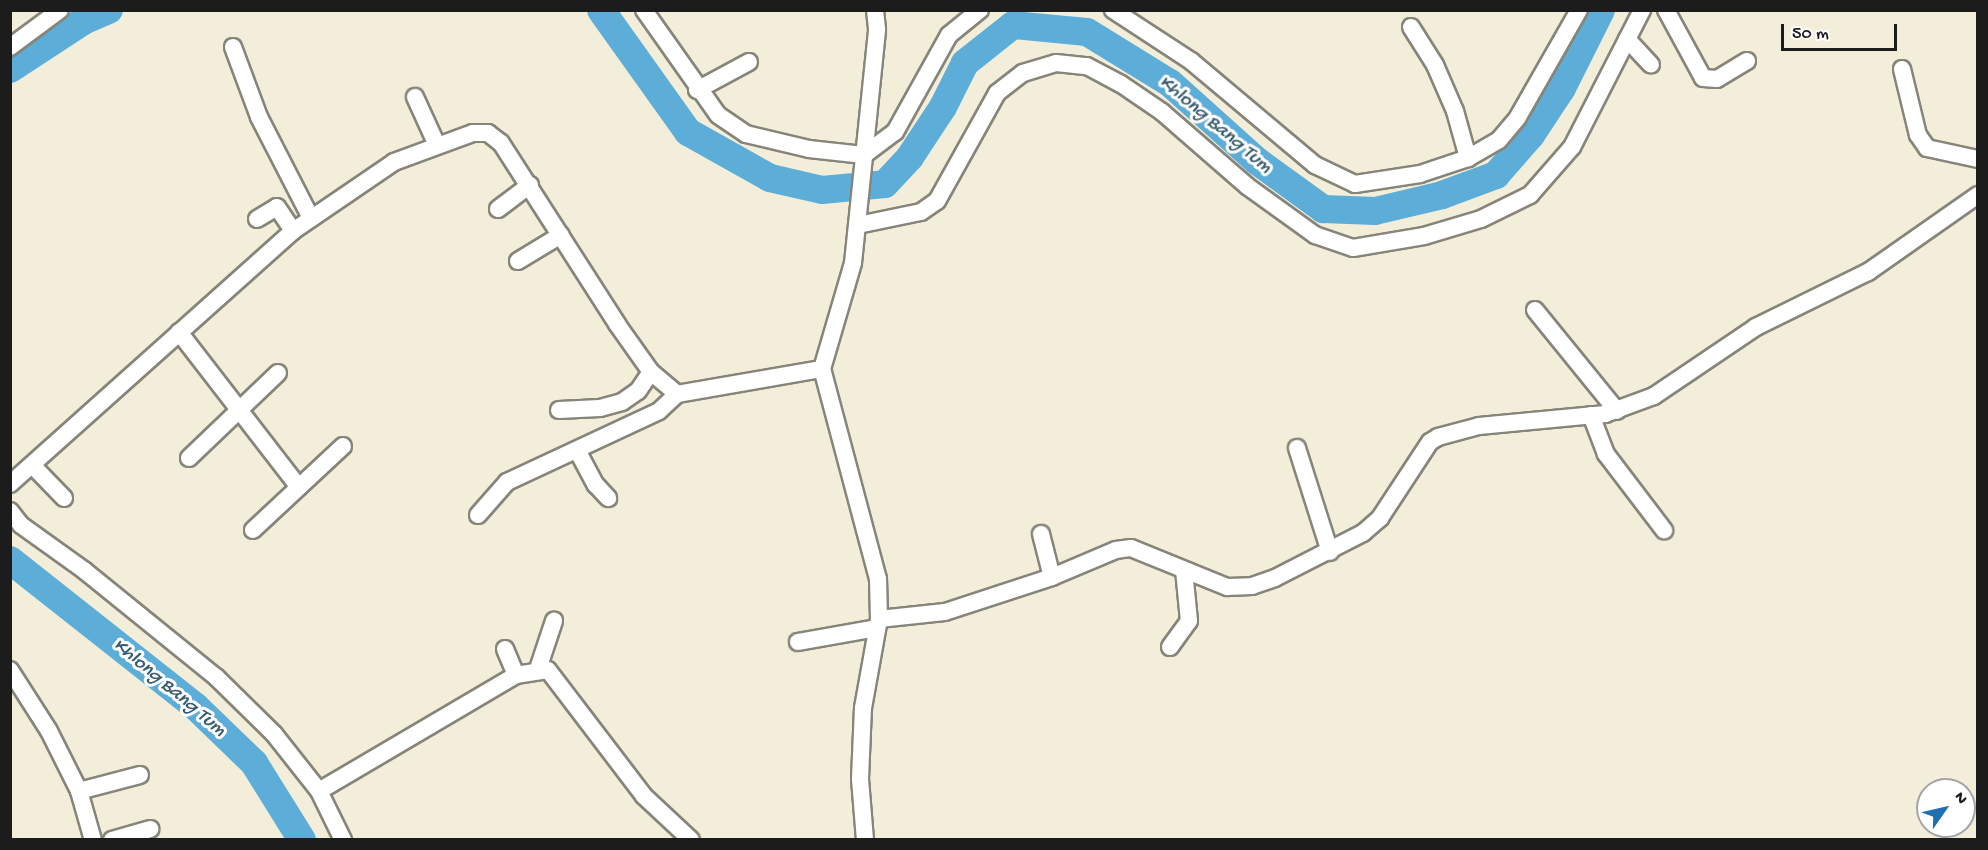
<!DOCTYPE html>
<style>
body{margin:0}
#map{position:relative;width:1988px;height:850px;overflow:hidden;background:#f2eed9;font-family:"Gochi Hand",sans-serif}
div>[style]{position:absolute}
.river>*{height:28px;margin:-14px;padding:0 14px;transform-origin:14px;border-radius:14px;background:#5cadd7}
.roads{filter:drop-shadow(2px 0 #87857a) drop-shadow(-2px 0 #87857a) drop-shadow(0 2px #87857a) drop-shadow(0 -2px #87857a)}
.minor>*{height:16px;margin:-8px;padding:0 8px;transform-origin:8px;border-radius:8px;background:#fff}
span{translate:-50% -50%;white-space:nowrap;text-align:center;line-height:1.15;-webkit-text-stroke:6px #fff;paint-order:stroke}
.water-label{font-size:20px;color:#395d70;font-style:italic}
.frame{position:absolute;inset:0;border:12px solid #1c1c1c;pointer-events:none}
.north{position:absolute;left:1916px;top:778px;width:60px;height:60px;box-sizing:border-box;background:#fff;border:2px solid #a4a4a4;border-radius:50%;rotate:56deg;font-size:16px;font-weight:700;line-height:24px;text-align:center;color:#1c1c1c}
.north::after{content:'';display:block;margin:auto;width:21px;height:27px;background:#1f6fb2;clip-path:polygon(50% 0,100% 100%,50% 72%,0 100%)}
.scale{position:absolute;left:1781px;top:24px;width:116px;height:27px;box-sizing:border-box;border:3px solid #1c1c1c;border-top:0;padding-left:8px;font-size:18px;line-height:21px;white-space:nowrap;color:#1c1c1c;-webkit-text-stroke:4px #fff;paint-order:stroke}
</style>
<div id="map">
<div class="river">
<div style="left:601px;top:10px;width:150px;rotate:54.5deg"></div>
<div style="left:688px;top:132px;width:94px;rotate:29.3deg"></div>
<div style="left:770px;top:178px;width:53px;rotate:13deg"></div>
<div style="left:822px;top:190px;width:63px;rotate:-5.4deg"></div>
<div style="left:885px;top:184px;width:37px;rotate:-47deg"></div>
<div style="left:910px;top:157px;width:60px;rotate:-56.6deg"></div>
<div style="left:943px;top:107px;width:49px;rotate:-63.4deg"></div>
<div style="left:965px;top:63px;width:61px;rotate:-38.4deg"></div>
<div style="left:1013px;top:25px;width:74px;rotate:5.4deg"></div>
<div style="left:1087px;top:32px;width:97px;rotate:31.6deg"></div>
<div style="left:1170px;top:83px;width:117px;rotate:41.9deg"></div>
<div style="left:1257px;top:161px;width:82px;rotate:36deg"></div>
<div style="left:1323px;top:209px;width:52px;rotate:2.2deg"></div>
<div style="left:1375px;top:211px;width:69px;rotate:-13.4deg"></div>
<div style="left:1442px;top:195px;width:58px;rotate:-20.3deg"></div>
<div style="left:1496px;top:175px;width:53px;rotate:-48.8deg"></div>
<div style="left:1531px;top:135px;width:56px;rotate:-56.6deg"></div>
<div style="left:1562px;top:88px;width:87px;rotate:-63.4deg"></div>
<div style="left:10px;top:69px;width:90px;rotate:-33.2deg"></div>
<div style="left:85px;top:20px;width:26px;rotate:-23deg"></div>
<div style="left:10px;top:560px;width:237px;rotate:38.3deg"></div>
<div style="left:196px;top:707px;width:81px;rotate:44deg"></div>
<div style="left:254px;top:763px;width:91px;rotate:58.1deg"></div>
</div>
<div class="roads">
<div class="minor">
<div style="left:644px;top:10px;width:128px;rotate:54.8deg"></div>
<div style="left:718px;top:115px;width:34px;rotate:34deg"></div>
<div style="left:746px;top:134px;width:65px;rotate:13.4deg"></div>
<div style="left:809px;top:149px;width:55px;rotate:6.2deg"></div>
<div style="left:864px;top:155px;width:39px;rotate:-37deg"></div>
<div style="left:895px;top:132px;width:111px;rotate:-60.9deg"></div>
<div style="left:949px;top:35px;width:40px;rotate:-39deg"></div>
<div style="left:1113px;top:10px;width:93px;rotate:33.2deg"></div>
<div style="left:1191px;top:61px;width:162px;rotate:40deg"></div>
<div style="left:1315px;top:165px;width:44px;rotate:25.4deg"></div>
<div style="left:1355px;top:184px;width:66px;rotate:-8.7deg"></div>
<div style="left:1420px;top:174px;width:51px;rotate:-18.4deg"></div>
<div style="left:1468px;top:158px;width:36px;rotate:-30deg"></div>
<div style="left:1499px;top:140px;width:30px;rotate:-50deg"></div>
<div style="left:1518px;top:117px;width:123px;rotate:-60.3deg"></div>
<div style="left:1666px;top:10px;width:77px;rotate:61.4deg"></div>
<div style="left:1703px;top:78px;width:14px;rotate:4deg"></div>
<div style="left:1717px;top:79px;width:35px;rotate:-31deg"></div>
<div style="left:1411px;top:27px;width:45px;rotate:57.7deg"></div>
<div style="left:1435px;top:65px;width:50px;rotate:66.5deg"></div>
<div style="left:1455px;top:111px;width:49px;rotate:74.5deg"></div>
<div style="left:1627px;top:39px;width:35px;rotate:47deg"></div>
<div style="left:10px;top:47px;width:62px;rotate:-36.5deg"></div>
<div style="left:233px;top:47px;width:75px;rotate:69.6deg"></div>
<div style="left:259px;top:117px;width:114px;rotate:62.8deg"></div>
<div style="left:1902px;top:69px;width:68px;rotate:76.4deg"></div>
<div style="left:1918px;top:135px;width:16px;rotate:55deg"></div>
<div style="left:1927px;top:148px;width:52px;rotate:12.2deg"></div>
<div style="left:697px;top:90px;width:59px;rotate:-28.3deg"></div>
<div style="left:415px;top:97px;width:51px;rotate:65.5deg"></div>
<div style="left:498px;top:209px;width:40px;rotate:-37deg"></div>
<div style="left:257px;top:219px;width:23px;rotate:-31deg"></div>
<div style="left:277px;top:207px;width:29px;rotate:56deg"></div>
<div style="left:858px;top:225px;width:64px;rotate:-11.7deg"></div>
<div style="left:921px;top:212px;width:19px;rotate:-35deg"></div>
<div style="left:937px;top:201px;width:124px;rotate:-60.9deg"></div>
<div style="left:997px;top:93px;width:33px;rotate:-38deg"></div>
<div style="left:1023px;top:73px;width:34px;rotate:-17deg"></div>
<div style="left:1056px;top:63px;width:31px;rotate:6deg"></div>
<div style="left:1087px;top:66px;width:38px;rotate:28deg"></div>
<div style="left:1121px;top:84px;width:50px;rotate:34.3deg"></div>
<div style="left:1162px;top:112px;width:113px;rotate:41deg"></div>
<div style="left:1247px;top:186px;width:84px;rotate:35.8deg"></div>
<div style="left:1315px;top:235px;width:40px;rotate:18.9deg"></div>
<div style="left:1353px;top:248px;width:72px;rotate:-9.6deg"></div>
<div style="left:1424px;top:236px;width:59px;rotate:-16.6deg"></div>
<div style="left:1481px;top:219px;width:55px;rotate:-26.1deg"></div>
<div style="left:1530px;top:195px;width:64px;rotate:-48.8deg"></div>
<div style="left:1572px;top:147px;width:154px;rotate:-62.9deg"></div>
<div style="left:518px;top:261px;width:50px;rotate:-31.2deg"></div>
<div style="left:1535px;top:310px;width:130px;rotate:50.9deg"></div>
<div style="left:179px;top:332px;width:196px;rotate:52.3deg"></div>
<div style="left:559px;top:410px;width:41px;rotate:-2.8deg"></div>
<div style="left:600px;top:408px;width:23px;rotate:-15deg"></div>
<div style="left:622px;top:402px;width:19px;rotate:-35deg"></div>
<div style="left:638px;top:391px;width:23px;rotate:-56deg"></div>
<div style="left:1591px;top:415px;width:42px;rotate:69deg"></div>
<div style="left:1606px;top:454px;width:96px;rotate:52.7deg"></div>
<div style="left:1297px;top:448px;width:109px;rotate:72.4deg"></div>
<div style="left:577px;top:450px;width:40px;rotate:62deg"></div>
<div style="left:596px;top:485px;width:18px;rotate:47deg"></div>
<div style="left:189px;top:458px;width:123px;rotate:-43.7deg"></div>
<div style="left:32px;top:465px;width:46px;rotate:45.9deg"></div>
<div style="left:10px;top:484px;width:380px;rotate:-41.8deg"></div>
<div style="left:293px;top:231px;width:122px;rotate:-34.3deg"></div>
<div style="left:394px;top:162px;width:84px;rotate:-20.2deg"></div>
<div style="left:473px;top:133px;width:15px"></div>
<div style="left:488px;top:133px;width:16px;rotate:38deg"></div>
<div style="left:501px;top:143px;width:215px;rotate:57.3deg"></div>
<div style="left:617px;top:324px;width:59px;rotate:54.7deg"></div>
<div style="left:651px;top:372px;width:34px;rotate:40deg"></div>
<div style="left:677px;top:394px;width:147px;rotate:-9.8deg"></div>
<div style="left:10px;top:511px;width:18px;rotate:52deg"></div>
<div style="left:21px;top:525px;width:79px;rotate:35.7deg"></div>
<div style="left:85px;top:571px;width:169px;rotate:39deg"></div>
<div style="left:216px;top:677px;width:81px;rotate:44.5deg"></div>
<div style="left:274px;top:734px;width:73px;rotate:51.7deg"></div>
<div style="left:319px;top:791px;width:55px;rotate:63.9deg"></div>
<div style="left:478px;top:515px;width:44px;rotate:-48.7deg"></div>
<div style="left:507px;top:482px;width:168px;rotate:-25deg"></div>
<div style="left:659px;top:411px;width:25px;rotate:-43deg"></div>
<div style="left:253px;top:530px;width:123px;rotate:-43deg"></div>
<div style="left:1041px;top:534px;width:44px;rotate:75.7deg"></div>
<div style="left:879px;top:619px;width:66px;rotate:-6.1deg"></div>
<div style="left:945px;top:612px;width:113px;rotate:-18.1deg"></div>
<div style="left:1052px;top:577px;width:69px;rotate:-22.9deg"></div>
<div style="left:1116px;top:550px;width:15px;rotate:-8deg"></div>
<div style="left:1131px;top:548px;width:104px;rotate:22.1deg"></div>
<div style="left:1227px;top:587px;width:25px;rotate:-2deg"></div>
<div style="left:1252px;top:586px;width:24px;rotate:-19deg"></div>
<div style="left:1275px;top:578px;width:99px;rotate:-27.1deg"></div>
<div style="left:1363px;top:533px;width:23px;rotate:-41deg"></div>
<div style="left:1380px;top:518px;width:91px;rotate:-56.7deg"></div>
<div style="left:1430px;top:442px;width:9px;rotate:-32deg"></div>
<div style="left:1438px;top:437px;width:42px;rotate:-15deg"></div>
<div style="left:1479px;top:426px;width:127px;rotate:-5.4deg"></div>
<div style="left:1605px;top:414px;width:52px;rotate:-20.2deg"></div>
<div style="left:1654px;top:396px;width:123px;rotate:-34.1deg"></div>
<div style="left:1756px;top:327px;width:125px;rotate:-26.2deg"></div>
<div style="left:1868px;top:272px;width:134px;rotate:-35deg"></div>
<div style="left:798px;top:642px;width:80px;rotate:-10deg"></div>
<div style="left:1170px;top:647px;width:32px;rotate:-54deg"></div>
<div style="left:1189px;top:621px;width:51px;rotate:-95.6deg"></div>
<div style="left:505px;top:649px;width:28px;rotate:67deg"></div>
<div style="left:538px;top:669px;width:51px;rotate:-71.6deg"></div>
<div style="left:10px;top:670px;width:72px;rotate:57.4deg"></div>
<div style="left:49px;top:731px;width:67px;rotate:63.4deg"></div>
<div style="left:79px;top:791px;width:51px;rotate:74.1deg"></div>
<div style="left:79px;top:791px;width:63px;rotate:-14.7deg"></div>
<div style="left:319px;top:791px;width:229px;rotate:-30.5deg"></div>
<div style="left:516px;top:675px;width:32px;rotate:-9deg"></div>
<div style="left:548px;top:670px;width:158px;rotate:52.7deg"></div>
<div style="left:644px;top:796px;width:64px;rotate:43.1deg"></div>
<div style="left:112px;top:840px;width:40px;rotate:-16deg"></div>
<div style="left:865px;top:840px;width:61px;rotate:-94.7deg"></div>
<div style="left:860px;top:779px;width:71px;rotate:-87.6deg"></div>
<div style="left:863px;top:708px;width:90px;rotate:-79.8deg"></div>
<div style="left:879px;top:619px;width:40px;rotate:-91.4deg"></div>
<div style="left:878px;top:579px;width:217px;rotate:-104.9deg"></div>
<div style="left:822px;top:369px;width:110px;rotate:-73.7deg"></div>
<div style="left:853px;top:263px;width:235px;rotate:-84.1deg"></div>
<div style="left:877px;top:29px;width:19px;rotate:-96deg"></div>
</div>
</div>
<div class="water-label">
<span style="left:1215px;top:125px;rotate:40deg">Khlong Bang Tum</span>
<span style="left:169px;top:688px;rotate:40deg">Khlong Bang Tum</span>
</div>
<div class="frame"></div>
<div class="north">N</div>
<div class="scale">50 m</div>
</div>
